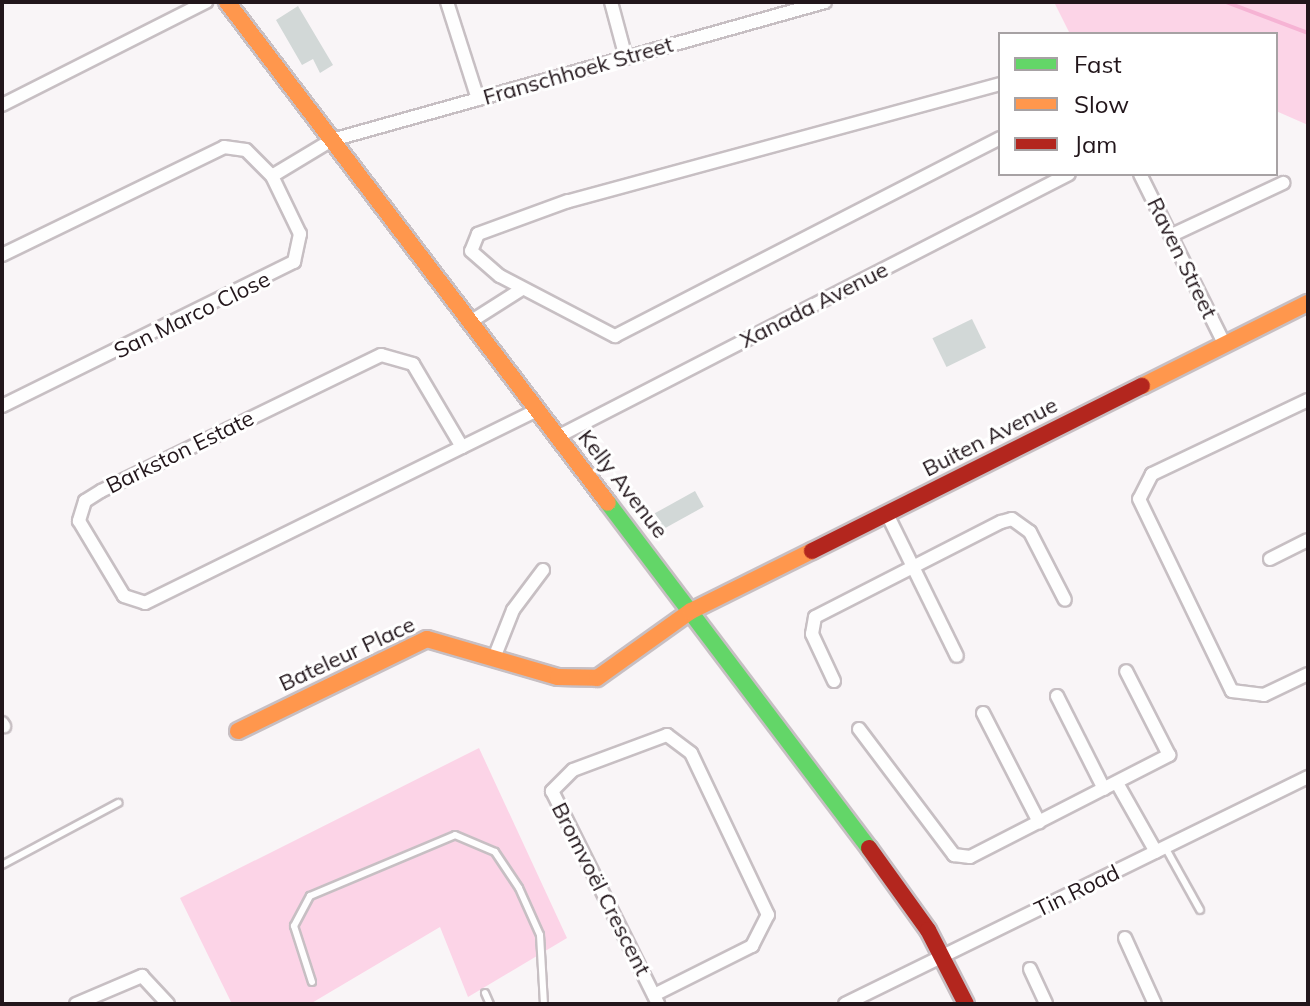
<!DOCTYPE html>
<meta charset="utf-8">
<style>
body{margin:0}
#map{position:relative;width:1310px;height:1006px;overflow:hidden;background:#f9f5f7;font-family:Mulish,sans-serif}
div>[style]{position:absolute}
.green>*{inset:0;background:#fcd4e7}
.stream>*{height:4px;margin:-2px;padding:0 2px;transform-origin:2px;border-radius:2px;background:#f6b3d4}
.building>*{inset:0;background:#d2d8d7;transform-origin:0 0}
.roads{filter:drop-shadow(2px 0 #c7bfc3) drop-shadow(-2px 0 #c7bfc3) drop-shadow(0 2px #c7bfc3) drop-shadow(0 -2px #c7bfc3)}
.lane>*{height:6px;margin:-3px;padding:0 3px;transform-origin:3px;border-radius:3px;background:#fefefe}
.street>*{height:12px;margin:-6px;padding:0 6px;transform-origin:6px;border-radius:6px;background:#fefefe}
.fast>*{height:16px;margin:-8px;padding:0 8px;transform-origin:8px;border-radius:8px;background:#63d668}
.slow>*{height:16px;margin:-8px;padding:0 8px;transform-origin:8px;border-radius:8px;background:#ff974d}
.jam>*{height:16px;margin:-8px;padding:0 8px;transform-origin:8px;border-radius:8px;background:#b3261e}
span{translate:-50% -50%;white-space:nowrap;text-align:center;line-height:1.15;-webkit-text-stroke:6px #fff;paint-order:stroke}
.street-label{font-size:22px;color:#22161b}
.frame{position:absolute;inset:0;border:4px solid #22161b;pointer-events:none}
.legend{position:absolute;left:998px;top:32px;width:280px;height:144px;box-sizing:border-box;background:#fff;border:2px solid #a7a2a4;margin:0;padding:10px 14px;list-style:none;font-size:24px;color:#22161b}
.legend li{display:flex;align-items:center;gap:16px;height:40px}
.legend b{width:40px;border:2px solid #a7a2a4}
</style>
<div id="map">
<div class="green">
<div style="clip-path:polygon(1054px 2px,1308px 2px,1308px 125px,1276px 111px,1276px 34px,1070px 34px)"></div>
<div style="clip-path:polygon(479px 748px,567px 938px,468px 997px,440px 927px,310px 1004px,232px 1004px,180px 898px)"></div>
</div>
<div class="stream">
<div style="left:1226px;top:2px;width:88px;rotate:20.7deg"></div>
</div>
<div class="building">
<div style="clip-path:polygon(298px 6px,333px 65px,320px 73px,313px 59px,302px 65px,276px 20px)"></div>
<div style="left:972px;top:319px;width:32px;height:44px;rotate:64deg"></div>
<div style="left:695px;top:491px;width:18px;height:46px;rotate:61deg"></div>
</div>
<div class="roads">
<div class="lane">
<div style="left:1165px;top:847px;width:72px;rotate:60.9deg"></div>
<div style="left:2px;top:865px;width:132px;rotate:-28.1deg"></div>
<div style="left:312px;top:982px;width:59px;rotate:-107.8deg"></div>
<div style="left:294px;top:926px;width:34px;rotate:-62deg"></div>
<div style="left:310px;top:896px;width:157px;rotate:-22.8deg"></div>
<div style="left:455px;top:835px;width:43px;rotate:23deg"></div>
<div style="left:495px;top:852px;width:43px;rotate:56.3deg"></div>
<div style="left:519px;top:888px;width:51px;rotate:65.9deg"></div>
<div style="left:540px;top:935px;width:69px;rotate:86.7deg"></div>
<div style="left:485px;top:993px;width:12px;rotate:66deg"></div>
</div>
<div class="street">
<div style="left:447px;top:2px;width:102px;rotate:72.3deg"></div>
<div style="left:611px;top:2px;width:58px;rotate:75deg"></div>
<div style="left:1000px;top:84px;width:448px;rotate:164.8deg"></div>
<div style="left:568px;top:201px;width:96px;rotate:159.9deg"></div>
<div style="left:478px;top:234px;width:18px;rotate:112deg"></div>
<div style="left:471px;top:251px;width:38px;rotate:41deg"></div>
<div style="left:500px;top:276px;width:130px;rotate:27.6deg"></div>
<div style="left:615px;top:336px;width:433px;rotate:-27.2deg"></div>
<div style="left:2px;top:105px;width:229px;rotate:-26.8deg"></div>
<div style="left:1140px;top:174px;width:189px;rotate:63.6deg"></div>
<div style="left:1172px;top:235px;width:123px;rotate:-25.1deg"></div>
<div style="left:2px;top:255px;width:247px;rotate:-25.9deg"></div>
<div style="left:224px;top:147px;width:22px;rotate:8deg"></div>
<div style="left:246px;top:150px;width:37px;rotate:45deg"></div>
<div style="left:470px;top:322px;width:62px;rotate:-32.4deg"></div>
<div style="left:1308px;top:400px;width:173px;rotate:154.6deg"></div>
<div style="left:1152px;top:474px;width:28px;rotate:117deg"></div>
<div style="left:1139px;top:499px;width:213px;rotate:64.2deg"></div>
<div style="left:1232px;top:691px;width:32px;rotate:7deg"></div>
<div style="left:1264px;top:695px;width:49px;rotate:-25.5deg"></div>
<div style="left:2px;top:406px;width:326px;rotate:-26.3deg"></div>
<div style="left:294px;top:262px;width:29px;rotate:-78deg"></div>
<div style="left:300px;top:234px;width:64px;rotate:-115.8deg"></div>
<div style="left:272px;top:176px;width:70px;rotate:-31deg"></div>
<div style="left:332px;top:140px;width:512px;rotate:-15.64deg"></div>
<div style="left:559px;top:436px;width:573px;rotate:-27.19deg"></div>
<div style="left:462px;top:447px;width:96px;rotate:-120.6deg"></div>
<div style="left:413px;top:364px;width:33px;rotate:-164deg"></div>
<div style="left:381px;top:355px;width:311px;rotate:154.1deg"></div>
<div style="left:101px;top:491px;width:19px;rotate:148deg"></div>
<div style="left:85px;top:501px;width:21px;rotate:107deg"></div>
<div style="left:79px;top:521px;width:87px;rotate:59deg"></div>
<div style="left:124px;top:596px;width:22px;rotate:18deg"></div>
<div style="left:145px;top:603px;width:438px;rotate:-26.2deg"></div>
<div style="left:887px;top:514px;width:158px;rotate:63.8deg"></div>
<div style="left:1270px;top:559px;width:42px;rotate:-26.6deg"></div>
<div style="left:496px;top:653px;width:46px;rotate:-68.4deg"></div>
<div style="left:513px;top:610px;width:50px;rotate:-53.1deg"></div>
<div style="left:834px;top:681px;width:52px;rotate:-115.1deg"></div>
<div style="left:812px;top:634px;width:17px;rotate:-80deg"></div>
<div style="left:815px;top:617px;width:209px;rotate:-27.1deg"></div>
<div style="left:1001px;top:522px;width:11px;rotate:-15deg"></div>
<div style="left:1012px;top:519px;width:22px;rotate:36deg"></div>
<div style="left:1030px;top:532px;width:76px;rotate:62.8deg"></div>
<div style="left:1057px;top:696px;width:104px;rotate:63.2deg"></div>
<div style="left:983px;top:713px;width:123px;rotate:62.8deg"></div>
<div style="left:2px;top:723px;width:4px;rotate:56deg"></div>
<div style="left:859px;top:729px;width:158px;rotate:53deg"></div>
<div style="left:954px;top:855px;width:16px;rotate:7deg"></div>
<div style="left:970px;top:857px;width:224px;rotate:-27.1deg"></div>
<div style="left:1169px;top:755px;width:94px;rotate:-117.1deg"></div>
<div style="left:1117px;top:783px;width:79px;rotate:60.5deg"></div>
<div style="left:1125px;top:938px;width:72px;rotate:65.6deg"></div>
<div style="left:1030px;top:969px;width:38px;rotate:65deg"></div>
<div style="left:654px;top:995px;width:110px;rotate:-26.6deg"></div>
<div style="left:752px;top:946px;width:35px;rotate:-63deg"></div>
<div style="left:768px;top:915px;width:179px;rotate:-115.4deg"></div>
<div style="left:691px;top:753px;width:30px;rotate:-143deg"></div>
<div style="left:667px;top:735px;width:100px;rotate:159.6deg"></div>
<div style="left:573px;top:770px;width:30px;rotate:135deg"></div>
<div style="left:552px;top:791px;width:238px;rotate:63.5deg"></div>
<div style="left:76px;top:1004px;width:72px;rotate:-23deg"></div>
<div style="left:142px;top:976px;width:38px;rotate:47deg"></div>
<div style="left:845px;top:1004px;width:516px;rotate:-26.12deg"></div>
</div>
<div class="fast">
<div style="left:608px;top:503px;width:433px;rotate:52.9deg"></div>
</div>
<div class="slow">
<div style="left:227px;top:2px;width:629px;rotate:52.75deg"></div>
<div style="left:1142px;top:386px;width:186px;rotate:-26.6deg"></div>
<div style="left:238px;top:731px;width:210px;rotate:-26deg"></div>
<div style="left:427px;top:639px;width:136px;rotate:16.2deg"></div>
<div style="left:558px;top:677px;width:39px;rotate:1deg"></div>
<div style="left:597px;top:678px;width:115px;rotate:-35.5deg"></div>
<div style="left:691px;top:611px;width:135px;rotate:-26.4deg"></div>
</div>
<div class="jam">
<div style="left:812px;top:551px;width:369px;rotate:-26.6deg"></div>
<div style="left:869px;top:848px;width:101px;rotate:54.3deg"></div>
<div style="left:928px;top:930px;width:83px;rotate:62.8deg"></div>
</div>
</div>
<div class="street-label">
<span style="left:578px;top:71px;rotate:-16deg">Franschhoek Street</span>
<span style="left:1182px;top:258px;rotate:64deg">Raven Street</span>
<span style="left:814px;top:305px;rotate:-27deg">Xanada Avenue</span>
<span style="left:192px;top:315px;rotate:-26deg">San Marco Close</span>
<span style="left:990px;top:437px;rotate:-27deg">Buiten Avenue</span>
<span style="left:180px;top:452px;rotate:-26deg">Barkston Estate</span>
<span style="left:623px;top:484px;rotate:52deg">Kelly Avenue</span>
<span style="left:347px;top:654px;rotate:-25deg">Bateleur Place</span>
<span style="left:601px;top:889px;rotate:63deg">Bromvoël Crescent</span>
<span style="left:1077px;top:891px;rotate:-26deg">Tin Road</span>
</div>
<div class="frame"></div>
<ul class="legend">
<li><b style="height:10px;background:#63d668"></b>Fast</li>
<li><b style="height:10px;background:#ff974d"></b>Slow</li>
<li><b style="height:10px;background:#b3261e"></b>Jam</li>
</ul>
</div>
